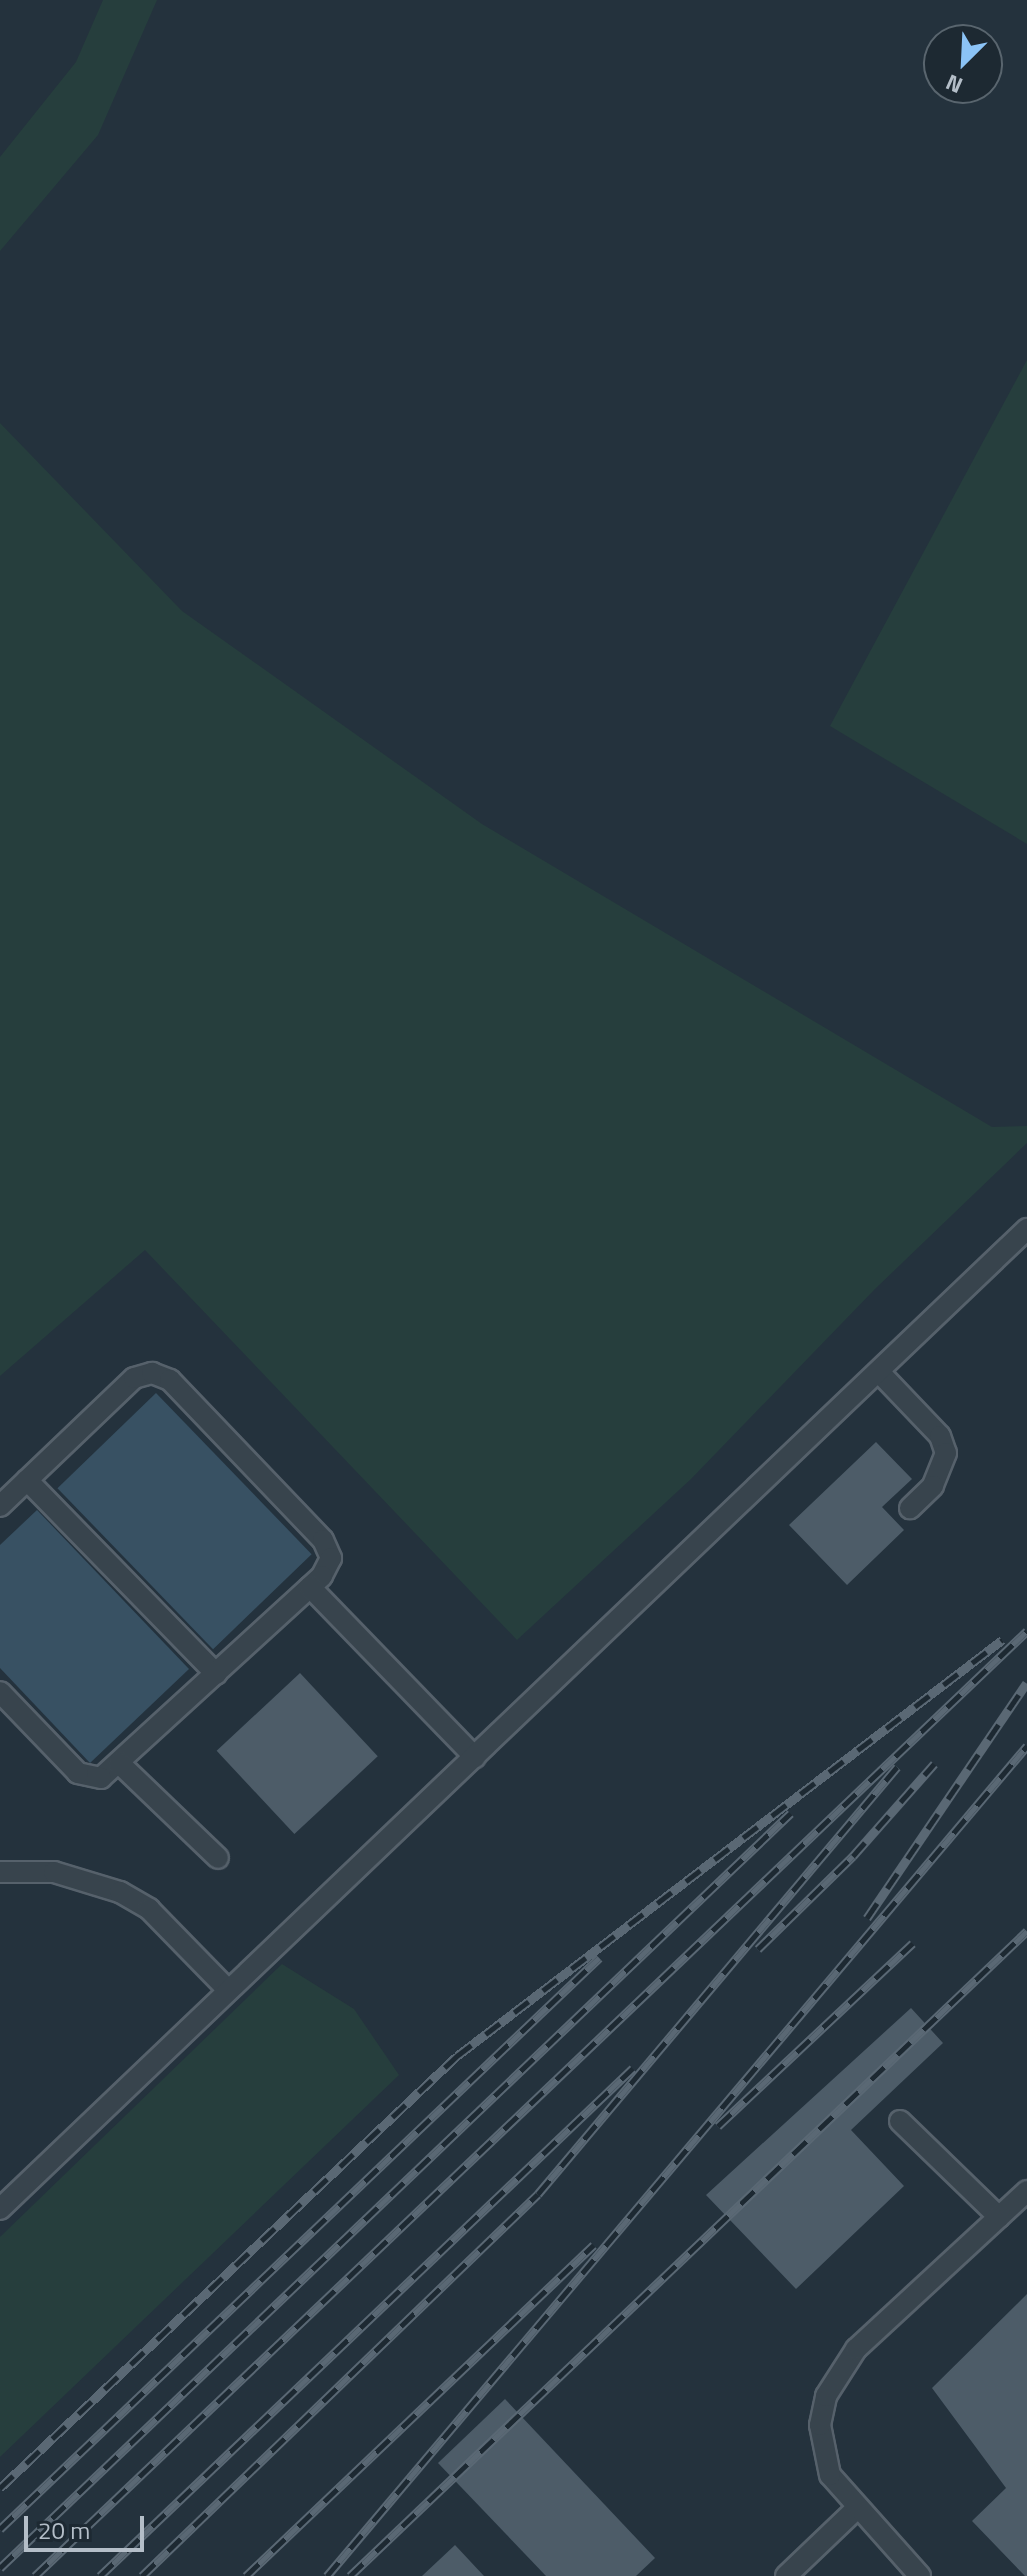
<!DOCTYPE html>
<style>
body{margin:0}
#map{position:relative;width:1027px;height:2576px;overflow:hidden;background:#24323d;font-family:"Titillium Web",sans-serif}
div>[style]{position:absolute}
.green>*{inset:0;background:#263e3d}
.water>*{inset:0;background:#385163;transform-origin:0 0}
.building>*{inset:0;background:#4d5c68;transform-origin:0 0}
.roads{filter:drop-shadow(2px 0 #56616b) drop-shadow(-2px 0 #56616b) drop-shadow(0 2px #56616b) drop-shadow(0 -2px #56616b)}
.service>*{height:20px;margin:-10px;padding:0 10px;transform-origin:10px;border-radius:10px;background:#38444d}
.rail>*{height:9px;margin-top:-4.5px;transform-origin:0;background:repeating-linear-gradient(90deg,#1d2932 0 18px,#5a6874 0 36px);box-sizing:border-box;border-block:2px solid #5a6874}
span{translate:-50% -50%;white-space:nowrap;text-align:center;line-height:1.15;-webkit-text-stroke:6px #1d2932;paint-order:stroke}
.north{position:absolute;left:923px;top:24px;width:80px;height:80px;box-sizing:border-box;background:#1d2932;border:2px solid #59656e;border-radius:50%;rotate:204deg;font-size:22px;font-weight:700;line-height:32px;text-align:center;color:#b4bec8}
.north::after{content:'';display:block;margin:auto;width:28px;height:36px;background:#8bc3f6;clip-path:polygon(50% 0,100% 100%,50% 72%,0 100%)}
.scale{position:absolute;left:24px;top:2516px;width:120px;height:36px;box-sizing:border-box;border:4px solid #b4bec8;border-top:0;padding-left:10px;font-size:24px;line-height:28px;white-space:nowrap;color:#b4bec8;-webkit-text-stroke:6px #1d2932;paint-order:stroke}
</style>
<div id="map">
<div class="green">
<div style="clip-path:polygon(103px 0,157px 0,98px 135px,0 251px,0 157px,76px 62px)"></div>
<div style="clip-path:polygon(1027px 360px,1027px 844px,830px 726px)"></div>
<div style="clip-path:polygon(0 423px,182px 611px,482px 824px,992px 1127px,1027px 1126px,1027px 1143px,875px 1289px,691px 1479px,517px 1640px,145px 1250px,0 1376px)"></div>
<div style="clip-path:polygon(282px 1964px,354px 2009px,399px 2075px,0 2457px,0 2237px)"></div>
</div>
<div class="water">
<div style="left:156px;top:1393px;width:224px;height:137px;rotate:46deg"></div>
<div style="clip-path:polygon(37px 1510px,189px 1669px,90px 1763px,0 1668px,0 1545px)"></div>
</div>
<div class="building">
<div style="clip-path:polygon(876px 1442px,912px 1479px,882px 1507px,904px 1530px,847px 1585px,789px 1525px)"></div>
<div style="left:300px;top:1673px;width:114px;height:114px;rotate:47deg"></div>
<div style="clip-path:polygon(911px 2008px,943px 2043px,851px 2130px,904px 2186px,796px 2289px,706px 2195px)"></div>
<div style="clip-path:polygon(1027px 2294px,1027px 2576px,1025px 2576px,972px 2521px,1006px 2488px,932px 2388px)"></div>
<div style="clip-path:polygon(505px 2399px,655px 2558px,636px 2576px,546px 2576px,438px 2463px)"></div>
<div style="clip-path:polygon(455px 2545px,484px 2576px,422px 2576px)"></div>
</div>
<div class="roads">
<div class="service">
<div style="left:879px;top:1372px;width:88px;rotate:46.4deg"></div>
<div style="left:940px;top:1436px;width:18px;rotate:71deg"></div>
<div style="left:946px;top:1453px;width:35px;rotate:112deg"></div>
<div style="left:933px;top:1486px;width:32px;rotate:136deg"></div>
<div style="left:27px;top:1480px;width:271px;rotate:45.7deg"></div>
<div style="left:0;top:1506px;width:185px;rotate:-43.7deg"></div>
<div style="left:134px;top:1378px;width:19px;rotate:-16deg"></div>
<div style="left:152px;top:1373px;width:19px;rotate:21deg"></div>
<div style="left:170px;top:1380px;width:221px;rotate:46.3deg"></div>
<div style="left:323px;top:1540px;width:20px;rotate:66deg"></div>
<div style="left:331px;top:1558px;width:20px;rotate:117deg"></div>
<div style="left:322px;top:1576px;width:299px;rotate:137.6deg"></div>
<div style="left:101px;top:1778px;width:24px;rotate:-168deg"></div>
<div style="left:78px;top:1773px;width:112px;rotate:-133.9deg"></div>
<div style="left:310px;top:1587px;width:237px;rotate:45.9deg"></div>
<div style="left:119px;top:1763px;width:137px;rotate:43.8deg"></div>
<div style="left:0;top:1872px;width:54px"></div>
<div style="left:54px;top:1872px;width:69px;rotate:16.9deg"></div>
<div style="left:120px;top:1892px;width:34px;rotate:30deg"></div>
<div style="left:149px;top:1909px;width:113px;rotate:45.7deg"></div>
<div style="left:900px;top:2121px;width:138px;rotate:44.1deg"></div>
<div style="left:0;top:2209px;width:1420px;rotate:-43.66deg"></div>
<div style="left:786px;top:2576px;width:97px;rotate:-43.7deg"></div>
<div style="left:920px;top:2576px;width:135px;rotate:-131.7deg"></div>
<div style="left:830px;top:2475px;width:51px;rotate:-101.3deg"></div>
<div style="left:820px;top:2425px;width:30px;rotate:-78deg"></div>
<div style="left:826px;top:2396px;width:56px;rotate:-57.4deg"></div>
<div style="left:856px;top:2349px;width:233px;rotate:-42.7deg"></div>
</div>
</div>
<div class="rail">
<div style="left:867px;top:1918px;width:284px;rotate:-55.8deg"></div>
<div style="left:758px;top:1949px;width:133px;rotate:-44.4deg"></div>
<div style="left:853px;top:1856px;width:123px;rotate:-48.6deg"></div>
<div style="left:718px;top:2126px;width:267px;rotate:-43.2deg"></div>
<div style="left:0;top:2488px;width:629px;rotate:-43.39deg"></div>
<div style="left:457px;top:2056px;width:686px;rotate:-37.35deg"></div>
<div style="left:0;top:2529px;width:828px;rotate:-43.63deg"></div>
<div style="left:0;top:2568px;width:1093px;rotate:-43.67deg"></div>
<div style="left:35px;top:2576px;width:1370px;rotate:-43.61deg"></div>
<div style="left:100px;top:2576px;width:736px;rotate:-43.62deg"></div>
<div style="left:142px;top:2576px;width:550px;rotate:-43.97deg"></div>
<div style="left:538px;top:2194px;width:558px;rotate:-49.94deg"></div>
<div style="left:246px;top:2576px;width:480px;rotate:-43.6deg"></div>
<div style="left:327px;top:2576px;width:1086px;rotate:-49.86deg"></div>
<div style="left:350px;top:2576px;width:935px;rotate:-43.61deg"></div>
</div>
<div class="north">N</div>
<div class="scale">20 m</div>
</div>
